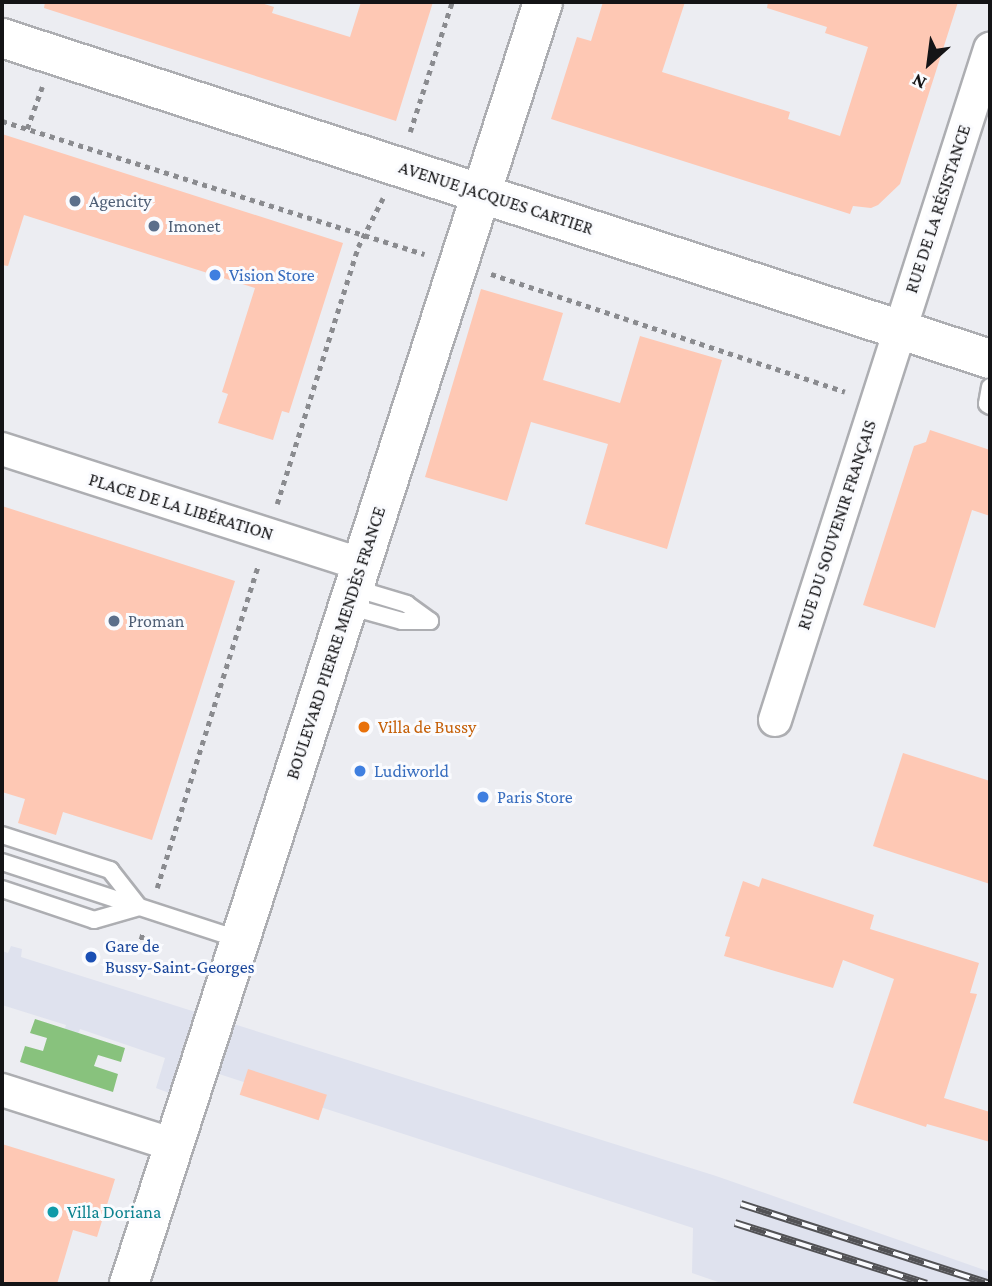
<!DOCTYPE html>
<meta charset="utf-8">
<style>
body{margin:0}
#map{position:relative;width:992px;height:1286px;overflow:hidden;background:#ecedf2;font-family:"Crimson Pro",serif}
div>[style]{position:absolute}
.built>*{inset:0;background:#dfe2ee}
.forest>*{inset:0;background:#88c27d}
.building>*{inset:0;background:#fec8b4;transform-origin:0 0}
.path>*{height:4.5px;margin-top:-2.25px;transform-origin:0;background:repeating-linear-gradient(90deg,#8a8b8f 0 5px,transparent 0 10px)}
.roads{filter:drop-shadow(2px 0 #adaeb2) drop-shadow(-2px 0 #adaeb2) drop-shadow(0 2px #adaeb2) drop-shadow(0 -2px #adaeb2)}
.lane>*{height:16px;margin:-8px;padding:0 8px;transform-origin:8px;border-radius:8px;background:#fff}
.street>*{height:32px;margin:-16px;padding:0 16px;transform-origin:16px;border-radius:16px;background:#fff}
.secondary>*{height:38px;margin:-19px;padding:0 19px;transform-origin:19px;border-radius:19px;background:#fff}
.rail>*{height:8px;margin-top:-4px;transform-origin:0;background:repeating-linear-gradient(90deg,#fafbfe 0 16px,#525255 0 32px);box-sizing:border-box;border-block:2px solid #525255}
.dots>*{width:19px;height:19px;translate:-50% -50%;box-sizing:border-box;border:4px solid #fafbfe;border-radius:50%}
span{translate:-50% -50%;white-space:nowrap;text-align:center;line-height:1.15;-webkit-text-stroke:6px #fafbfe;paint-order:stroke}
.street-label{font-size:18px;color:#141416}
.service-label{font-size:18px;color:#4e5e75}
.left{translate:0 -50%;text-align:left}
.shop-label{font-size:18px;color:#366cbe}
.food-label{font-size:18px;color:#c56008}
.transit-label{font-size:18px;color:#164399}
.culture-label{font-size:18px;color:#0d838f}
.frame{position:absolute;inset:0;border:4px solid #141416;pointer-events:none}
.north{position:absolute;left:894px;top:28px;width:70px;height:70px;-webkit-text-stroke:5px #fafbfe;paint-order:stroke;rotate:208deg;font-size:19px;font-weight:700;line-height:28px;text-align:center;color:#141416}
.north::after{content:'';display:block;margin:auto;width:24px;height:32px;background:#141416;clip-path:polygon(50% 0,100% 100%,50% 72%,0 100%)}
</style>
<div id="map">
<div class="built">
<div style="clip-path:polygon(11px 946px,22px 949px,21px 957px,716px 1176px,990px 1272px,990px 1284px,724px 1284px,692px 1273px,693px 1228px,182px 1062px,169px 1093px,156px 1088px,165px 1058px,80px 1029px,75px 1042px,62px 1037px,66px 1025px,2px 1005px,2px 951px,8px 953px)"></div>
</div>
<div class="forest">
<div style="clip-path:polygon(35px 1019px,125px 1048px,121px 1062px,98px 1055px,94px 1066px,118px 1074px,113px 1092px,20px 1062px,25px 1046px,43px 1051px,47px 1038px,30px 1033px)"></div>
</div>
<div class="building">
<div style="clip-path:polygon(45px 2px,258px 2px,274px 7px,272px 13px,350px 37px,361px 2px,433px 2px,396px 121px,44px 8px)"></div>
<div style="clip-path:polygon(603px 2px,685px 2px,662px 72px,790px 112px,788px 119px,840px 136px,868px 47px,825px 33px,827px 27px,767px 8px,768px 2px,958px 2px,900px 184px,878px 205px,871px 208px,853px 206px,850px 214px,551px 119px,577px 37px,591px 41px)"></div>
<div style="clip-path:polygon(2px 134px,343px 243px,289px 413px,282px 411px,273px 440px,218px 423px,228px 394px,222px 392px,255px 288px,24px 215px,8px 266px,2px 265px)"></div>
<div style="clip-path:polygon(481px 289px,563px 313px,543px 380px,620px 403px,640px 336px,722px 360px,667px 549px,585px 524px,608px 444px,531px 422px,507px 501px,425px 477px)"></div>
<div style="clip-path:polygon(930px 430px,990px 450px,990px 516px,972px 510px,935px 628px,863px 605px,914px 446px,926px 442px)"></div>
<div style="clip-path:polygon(2px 506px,235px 581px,152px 840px,63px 812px,56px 835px,18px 823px,25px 799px,2px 792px)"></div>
<div style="clip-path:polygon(903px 753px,990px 781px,990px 884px,873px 846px)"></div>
<div style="clip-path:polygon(762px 878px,874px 915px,870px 929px,979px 963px,970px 993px,977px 994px,944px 1098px,990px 1112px,990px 1142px,927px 1124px,926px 1127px,853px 1103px,894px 979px,843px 960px,833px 988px,724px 956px,730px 937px,725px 936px,743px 881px,759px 887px)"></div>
<div style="left:248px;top:1069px;width:83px;height:27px;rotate:18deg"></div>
<div style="clip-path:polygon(2px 1144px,115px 1179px,97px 1237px,73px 1230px,57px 1284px,2px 1284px)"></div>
</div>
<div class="path">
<div style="left:2px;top:121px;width:443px;rotate:17.5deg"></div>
<div style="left:27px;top:129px;width:45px;rotate:-70.3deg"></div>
<div style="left:410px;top:132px;width:137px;rotate:-72.1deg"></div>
<div style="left:491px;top:274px;width:373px;rotate:18.4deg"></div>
<div style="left:277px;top:504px;width:269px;rotate:-72.5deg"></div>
<div style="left:358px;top:247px;width:55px;rotate:-63deg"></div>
<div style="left:157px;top:888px;width:338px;rotate:-72.6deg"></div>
<div style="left:138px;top:949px;width:17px;rotate:-73deg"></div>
</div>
<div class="roads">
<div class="lane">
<div style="left:990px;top:387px;width:17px;rotate:100deg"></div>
<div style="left:987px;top:404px;width:4px;rotate:34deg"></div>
<div style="left:348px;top:606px;width:56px;rotate:15.5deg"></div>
<div style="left:402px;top:621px;width:28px"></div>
<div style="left:430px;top:621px;width:29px;rotate:-144deg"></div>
<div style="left:407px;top:604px;width:55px;rotate:-163.2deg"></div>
<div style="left:2px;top:835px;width:114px;rotate:18deg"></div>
<div style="left:110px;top:870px;width:47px;rotate:51.9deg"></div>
<div style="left:2px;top:862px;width:250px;rotate:18.1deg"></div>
<div style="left:2px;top:889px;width:97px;rotate:18.6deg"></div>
<div style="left:94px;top:920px;width:47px;rotate:-16.1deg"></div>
</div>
<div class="street">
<div style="left:2px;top:449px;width:377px;rotate:17.8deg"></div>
<div style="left:775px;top:720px;width:705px;rotate:-72.23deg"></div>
<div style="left:2px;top:1090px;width:181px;rotate:17.7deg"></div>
</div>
<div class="secondary">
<div style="left:2px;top:38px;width:1039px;rotate:18deg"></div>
<div style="left:129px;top:1284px;width:1347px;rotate:-72.1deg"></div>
</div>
</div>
<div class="rail">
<div style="left:741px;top:1204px;width:262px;rotate:17.8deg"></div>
<div style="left:735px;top:1223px;width:201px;rotate:17.6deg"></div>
</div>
<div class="dots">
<div style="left:75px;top:201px;background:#5c6f8a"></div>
<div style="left:154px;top:226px;background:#5c6f8a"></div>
<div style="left:215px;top:275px;background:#3f7fe0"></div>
<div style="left:114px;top:621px;background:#5c6f8a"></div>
<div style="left:364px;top:727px;background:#e8710a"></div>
<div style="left:360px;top:771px;background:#3f7fe0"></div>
<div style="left:483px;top:797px;background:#3f7fe0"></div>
<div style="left:91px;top:957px;background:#1a4fb4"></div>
<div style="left:53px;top:1212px;background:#0f9aa8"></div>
</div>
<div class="street-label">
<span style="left:496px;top:198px;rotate:18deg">AVENUE JACQUES CARTIER</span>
<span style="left:938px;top:209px;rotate:-72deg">RUE DE LA RÉSISTANCE</span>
<span style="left:181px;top:507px;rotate:17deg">PLACE DE LA LIBÉRATION</span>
<span style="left:837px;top:525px;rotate:-72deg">RUE DU SOUVENIR FRANÇAIS</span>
<span style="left:336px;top:643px;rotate:-72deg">BOULEVARD PIERRE MENDÈS FRANCE</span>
</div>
<div class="service-label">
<span class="left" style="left:89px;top:201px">Agencity</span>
<span class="left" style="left:168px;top:226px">Imonet</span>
<span class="left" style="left:128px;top:621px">Proman</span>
</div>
<div class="shop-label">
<span class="left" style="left:229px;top:275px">Vision Store</span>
<span class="left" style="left:374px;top:771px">Ludiworld</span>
<span class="left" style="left:497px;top:797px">Paris Store</span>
</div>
<div class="food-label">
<span class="left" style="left:378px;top:727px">Villa de Bussy</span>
</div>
<div class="transit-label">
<span class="left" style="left:105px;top:957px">Gare de<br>Bussy-Saint-Georges</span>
</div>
<div class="culture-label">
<span class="left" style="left:67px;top:1212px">Villa Doriana</span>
</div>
<div class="frame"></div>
<div class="north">N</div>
</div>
